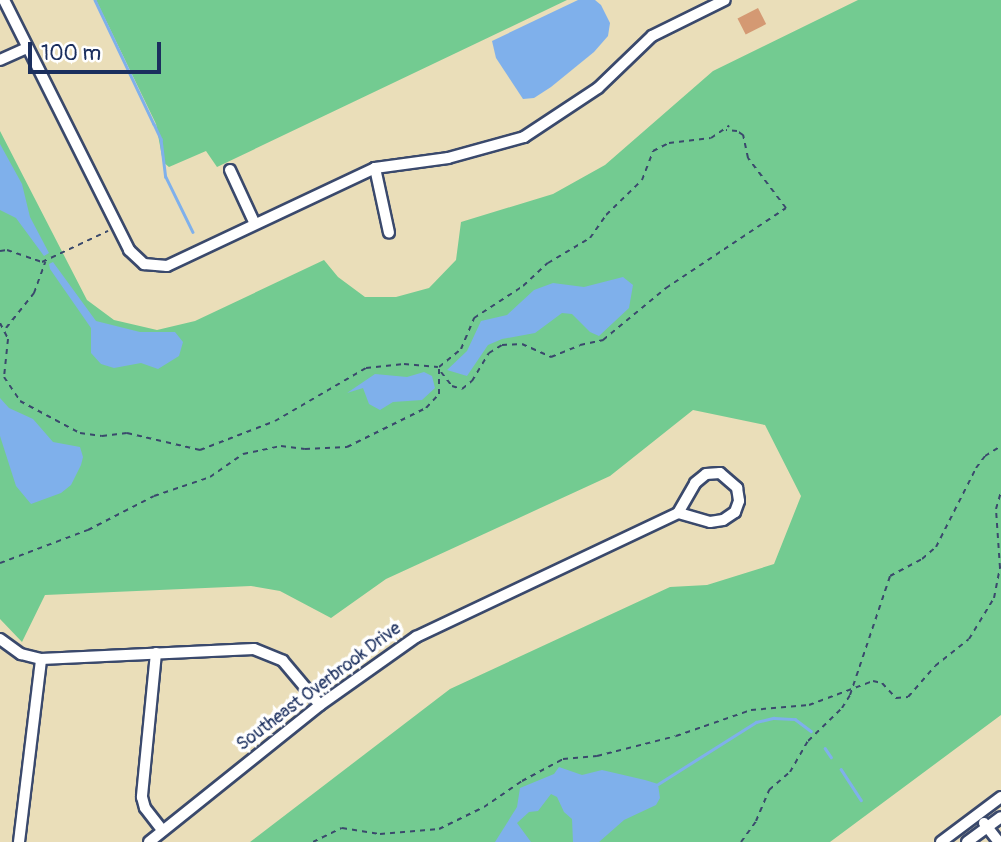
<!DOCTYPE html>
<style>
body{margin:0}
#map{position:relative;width:1001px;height:842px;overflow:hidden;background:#eadeb9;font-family:Pangolin,sans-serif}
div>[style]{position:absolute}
.green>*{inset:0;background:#73cb91}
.water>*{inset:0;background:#7fb0eb}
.stream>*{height:2.5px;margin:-1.25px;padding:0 1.25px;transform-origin:1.25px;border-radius:1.25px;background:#7fb0eb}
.building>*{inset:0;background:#d49973;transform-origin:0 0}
.path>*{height:2px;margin-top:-1px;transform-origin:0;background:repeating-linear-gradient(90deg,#3a496c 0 5px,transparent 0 10px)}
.roads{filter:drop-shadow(2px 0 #3a496c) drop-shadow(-2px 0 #3a496c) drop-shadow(0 2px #3a496c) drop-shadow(0 -2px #3a496c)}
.minor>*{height:10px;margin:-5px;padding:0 5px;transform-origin:5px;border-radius:5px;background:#fff}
span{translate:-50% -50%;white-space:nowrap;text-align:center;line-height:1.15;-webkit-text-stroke:7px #fff;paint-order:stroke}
.street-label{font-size:18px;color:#1b2f5e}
.scale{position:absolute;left:28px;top:42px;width:133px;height:32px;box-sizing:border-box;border:4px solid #1b2f5e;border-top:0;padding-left:9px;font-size:21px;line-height:24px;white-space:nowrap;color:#1b2f5e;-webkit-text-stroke:5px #fff;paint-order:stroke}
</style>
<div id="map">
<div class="green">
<div style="clip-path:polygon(96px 0,567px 0,217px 167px,206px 151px,169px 167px,163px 162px,156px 124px)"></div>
<div style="clip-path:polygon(858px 0,1001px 0,1001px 715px,830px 842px,250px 842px,450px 689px,670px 587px,707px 585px,774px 564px,801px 496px,765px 425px,693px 410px,610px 476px,386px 579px,331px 618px,280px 591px,251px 586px,45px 595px,22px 642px,0 619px,0 131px,87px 300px,114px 320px,157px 330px,195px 321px,324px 260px,338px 277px,365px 297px,396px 297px,429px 288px,456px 260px,461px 222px,553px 194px,605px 165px,713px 71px)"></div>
</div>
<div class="water">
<div style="clip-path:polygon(578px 0,595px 0,601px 5px,610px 23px,608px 36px,594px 52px,551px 87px,534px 98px,523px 99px,496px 58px,492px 41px)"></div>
<div style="clip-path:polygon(0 144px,22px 184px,30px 217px,49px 253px,44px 256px,16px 218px,0 210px)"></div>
<div style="clip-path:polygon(53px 262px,96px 321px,140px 332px,175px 332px,183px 342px,179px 356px,158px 369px,141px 363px,114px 368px,101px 364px,91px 353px,91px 328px,50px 269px,49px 264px)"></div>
<div style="clip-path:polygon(623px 277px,633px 285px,629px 308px,599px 336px,590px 332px,572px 314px,562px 313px,535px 333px,502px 339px,488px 345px,467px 376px,447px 370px,467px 351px,481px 321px,507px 315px,534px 290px,553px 283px,584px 287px)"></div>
<div style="clip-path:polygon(424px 372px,432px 376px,435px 388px,422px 400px,393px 402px,380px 410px,369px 404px,363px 388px,347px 393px,375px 374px,407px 377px)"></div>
<div style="clip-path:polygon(0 398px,9px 408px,33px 419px,53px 442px,80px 447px,83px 457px,81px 465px,71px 485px,61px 493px,31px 504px,16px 486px,0 436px)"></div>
<div style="clip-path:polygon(559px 767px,582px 775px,602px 770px,645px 780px,658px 784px,660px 798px,656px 805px,624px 820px,599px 842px,573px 842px,572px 819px,564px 812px,557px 797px,551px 794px,538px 811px,529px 812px,517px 823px,531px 842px,495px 842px,517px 807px,520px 788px,554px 774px)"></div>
</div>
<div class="stream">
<div style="left:95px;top:0;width:137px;rotate:64.6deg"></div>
<div style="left:154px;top:124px;width:17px;rotate:65deg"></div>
<div style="left:161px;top:139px;width:38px;rotate:83deg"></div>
<div style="left:166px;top:177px;width:61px;rotate:63.9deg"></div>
<div style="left:825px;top:748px;width:11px;rotate:56deg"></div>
<div style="left:841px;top:769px;width:37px;rotate:57deg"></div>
<div style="left:658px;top:784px;width:116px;rotate:-32.3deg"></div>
<div style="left:756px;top:722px;width:18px;rotate:-13deg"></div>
<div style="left:774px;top:718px;width:21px;rotate:3deg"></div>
<div style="left:795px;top:719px;width:20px;rotate:37deg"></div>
</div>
<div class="building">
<div style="left:758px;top:8px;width:18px;height:23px;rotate:63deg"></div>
</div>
<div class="path">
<div style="left:0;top:251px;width:7px;rotate:-8deg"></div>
<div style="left:7px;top:250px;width:37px;rotate:19deg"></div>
<div style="left:42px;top:262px;width:73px;rotate:-25.2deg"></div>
<div style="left:0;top:323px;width:18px;rotate:63deg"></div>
<div style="left:8px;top:339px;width:38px;rotate:96deg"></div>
<div style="left:4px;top:377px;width:29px;rotate:56deg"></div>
<div style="left:20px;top:401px;width:68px;rotate:28.1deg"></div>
<div style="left:80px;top:433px;width:22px;rotate:8deg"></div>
<div style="left:102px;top:436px;width:25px;rotate:-7deg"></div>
<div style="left:127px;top:433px;width:75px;rotate:13.1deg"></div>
<div style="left:200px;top:450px;width:80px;rotate:-21.1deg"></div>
<div style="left:275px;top:421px;width:105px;rotate:-30.2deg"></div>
<div style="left:366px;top:368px;width:38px;rotate:-6deg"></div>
<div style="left:404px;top:364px;width:34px;rotate:5deg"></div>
<div style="left:6px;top:328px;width:45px;rotate:-51.3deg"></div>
<div style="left:34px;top:293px;width:33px;rotate:-70deg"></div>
<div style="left:441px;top:372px;width:18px;rotate:52deg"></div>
<div style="left:452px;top:386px;width:10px;rotate:17deg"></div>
<div style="left:462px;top:389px;width:13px;rotate:-39deg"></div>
<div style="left:472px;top:381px;width:33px;rotate:-59deg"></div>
<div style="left:489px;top:353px;width:15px;rotate:-32deg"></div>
<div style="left:502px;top:345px;width:20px;rotate:-3deg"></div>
<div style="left:522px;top:344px;width:32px;rotate:24deg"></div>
<div style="left:551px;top:357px;width:31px;rotate:-22deg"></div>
<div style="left:580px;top:345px;width:24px;rotate:-12deg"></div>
<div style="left:603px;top:340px;width:82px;rotate:-39.5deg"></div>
<div style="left:666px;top:288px;width:144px;rotate:-33.7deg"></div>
<div style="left:786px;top:208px;width:63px;rotate:-127.2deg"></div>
<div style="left:748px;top:158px;width:24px;rotate:-102deg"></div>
<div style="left:743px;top:135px;width:7px;rotate:-146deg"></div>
<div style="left:737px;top:131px;width:11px;rotate:-175deg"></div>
<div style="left:0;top:563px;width:94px;rotate:-20.6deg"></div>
<div style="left:88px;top:530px;width:74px;rotate:-27.3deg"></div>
<div style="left:154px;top:496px;width:59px;rotate:-18.7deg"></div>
<div style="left:210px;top:477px;width:40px;rotate:-34.9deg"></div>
<div style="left:243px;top:454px;width:39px;rotate:-12deg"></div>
<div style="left:281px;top:446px;width:24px;rotate:7deg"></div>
<div style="left:305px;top:449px;width:42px;rotate:-2.7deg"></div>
<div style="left:347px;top:447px;width:88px;rotate:-26.3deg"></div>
<div style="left:426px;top:408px;width:19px;rotate:-47deg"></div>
<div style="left:439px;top:394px;width:27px;rotate:-90deg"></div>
<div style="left:439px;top:367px;width:28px;rotate:-39deg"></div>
<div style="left:461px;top:349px;width:34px;rotate:-67deg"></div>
<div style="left:474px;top:318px;width:59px;rotate:-33.1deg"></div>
<div style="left:523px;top:286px;width:34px;rotate:-43deg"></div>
<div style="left:548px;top:263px;width:49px;rotate:-30.8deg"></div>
<div style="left:590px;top:238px;width:28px;rotate:-55deg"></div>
<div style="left:606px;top:215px;width:50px;rotate:-44.2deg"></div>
<div style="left:642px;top:180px;width:31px;rotate:-69deg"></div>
<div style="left:653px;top:151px;width:18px;rotate:-27deg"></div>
<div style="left:669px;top:143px;width:42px;rotate:-6.8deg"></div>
<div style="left:711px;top:138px;width:22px;rotate:-34deg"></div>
<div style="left:313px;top:842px;width:32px;rotate:-26deg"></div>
<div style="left:342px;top:828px;width:38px;rotate:9deg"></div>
<div style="left:380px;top:834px;width:59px;rotate:-4.8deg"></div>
<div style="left:439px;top:829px;width:50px;rotate:-26.1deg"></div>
<div style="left:484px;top:807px;width:46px;rotate:-34.4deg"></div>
<div style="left:522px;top:781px;width:47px;rotate:-28.2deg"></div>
<div style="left:563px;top:759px;width:34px;rotate:-5deg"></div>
<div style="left:597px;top:756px;width:81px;rotate:-14.2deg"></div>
<div style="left:676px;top:736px;width:79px;rotate:-19.1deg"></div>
<div style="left:751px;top:710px;width:58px;rotate:-4.9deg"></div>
<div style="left:809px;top:705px;width:68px;rotate:-20.6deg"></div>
<div style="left:873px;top:681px;width:9px;rotate:13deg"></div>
<div style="left:882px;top:683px;width:21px;rotate:47deg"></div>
<div style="left:896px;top:698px;width:12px;rotate:-5deg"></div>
<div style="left:908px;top:697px;width:41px;rotate:-48.9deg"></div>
<div style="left:935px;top:666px;width:43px;rotate:-38.5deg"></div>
<div style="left:969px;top:639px;width:48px;rotate:-58.6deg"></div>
<div style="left:994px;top:598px;width:31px;rotate:-79deg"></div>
<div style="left:1000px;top:568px;width:59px;rotate:-93.9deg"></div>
<div style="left:996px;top:509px;width:19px;rotate:-74deg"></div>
<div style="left:741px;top:842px;width:26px;rotate:-54deg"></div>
<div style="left:756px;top:821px;width:34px;rotate:-67deg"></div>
<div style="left:769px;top:790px;width:28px;rotate:-41deg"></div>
<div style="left:790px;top:772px;width:36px;rotate:-60deg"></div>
<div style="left:808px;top:741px;width:47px;rotate:-44.1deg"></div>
<div style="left:842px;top:708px;width:15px;rotate:-58deg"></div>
<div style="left:850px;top:695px;width:126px;rotate:-71.4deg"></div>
<div style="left:890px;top:576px;width:36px;rotate:-28deg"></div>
<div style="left:922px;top:559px;width:18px;rotate:-41deg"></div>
<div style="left:936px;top:547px;width:89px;rotate:-63.1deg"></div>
<div style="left:976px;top:468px;width:15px;rotate:-53deg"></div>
<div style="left:985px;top:456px;width:19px;rotate:-32deg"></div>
</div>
<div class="roads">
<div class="minor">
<div style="left:4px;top:0;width:280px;rotate:63.4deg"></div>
<div style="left:129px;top:250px;width:21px;rotate:43deg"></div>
<div style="left:144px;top:264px;width:23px;rotate:5deg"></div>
<div style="left:167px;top:266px;width:230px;rotate:-25.2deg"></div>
<div style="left:375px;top:168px;width:74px;rotate:-7.8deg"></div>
<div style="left:448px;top:158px;width:79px;rotate:-15.4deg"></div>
<div style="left:524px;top:137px;width:89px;rotate:-33.5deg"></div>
<div style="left:598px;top:88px;width:75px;rotate:-43.9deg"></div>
<div style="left:652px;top:36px;width:81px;rotate:-26.3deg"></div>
<div style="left:0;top:60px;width:30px;rotate:-24deg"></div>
<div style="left:375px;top:168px;width:66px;rotate:77.8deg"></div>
<div style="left:230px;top:170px;width:57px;rotate:65.2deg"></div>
<div style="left:0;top:639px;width:26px;rotate:36deg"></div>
<div style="left:21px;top:654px;width:21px;rotate:14deg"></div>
<div style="left:41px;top:659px;width:213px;rotate:-2.7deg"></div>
<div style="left:254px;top:649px;width:31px;rotate:22deg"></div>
<div style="left:283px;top:661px;width:57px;rotate:49.9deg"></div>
<div style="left:156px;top:653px;width:145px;rotate:95.6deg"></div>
<div style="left:142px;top:797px;width:11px;rotate:75deg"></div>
<div style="left:145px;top:808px;width:28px;rotate:52deg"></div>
<div style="left:984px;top:823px;width:24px;rotate:52deg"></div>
<div style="left:19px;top:842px;width:184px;rotate:-83.1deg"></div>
<div style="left:149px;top:842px;width:219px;rotate:-38.7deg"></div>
<div style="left:320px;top:705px;width:118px;rotate:-35.3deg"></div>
<div style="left:416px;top:637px;width:290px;rotate:-25.3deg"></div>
<div style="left:678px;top:513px;width:34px;rotate:-60deg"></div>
<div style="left:695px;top:483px;width:14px;rotate:-39deg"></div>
<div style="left:706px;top:474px;width:14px;rotate:-4deg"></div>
<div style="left:720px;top:473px;width:23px;rotate:41deg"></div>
<div style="left:737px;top:488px;width:13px;rotate:81deg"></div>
<div style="left:739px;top:501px;width:12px;rotate:110deg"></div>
<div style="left:735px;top:512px;width:14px;rotate:146deg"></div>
<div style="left:723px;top:520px;width:13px;rotate:171deg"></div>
<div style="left:710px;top:522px;width:33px;rotate:-164deg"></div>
<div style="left:941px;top:842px;width:75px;rotate:-36.9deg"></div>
<div style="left:967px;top:842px;width:42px;rotate:-36.3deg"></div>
</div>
</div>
<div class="street-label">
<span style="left:319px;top:687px;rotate:-37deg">Southeast Overbrook Drive</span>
</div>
<div class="scale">100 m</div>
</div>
